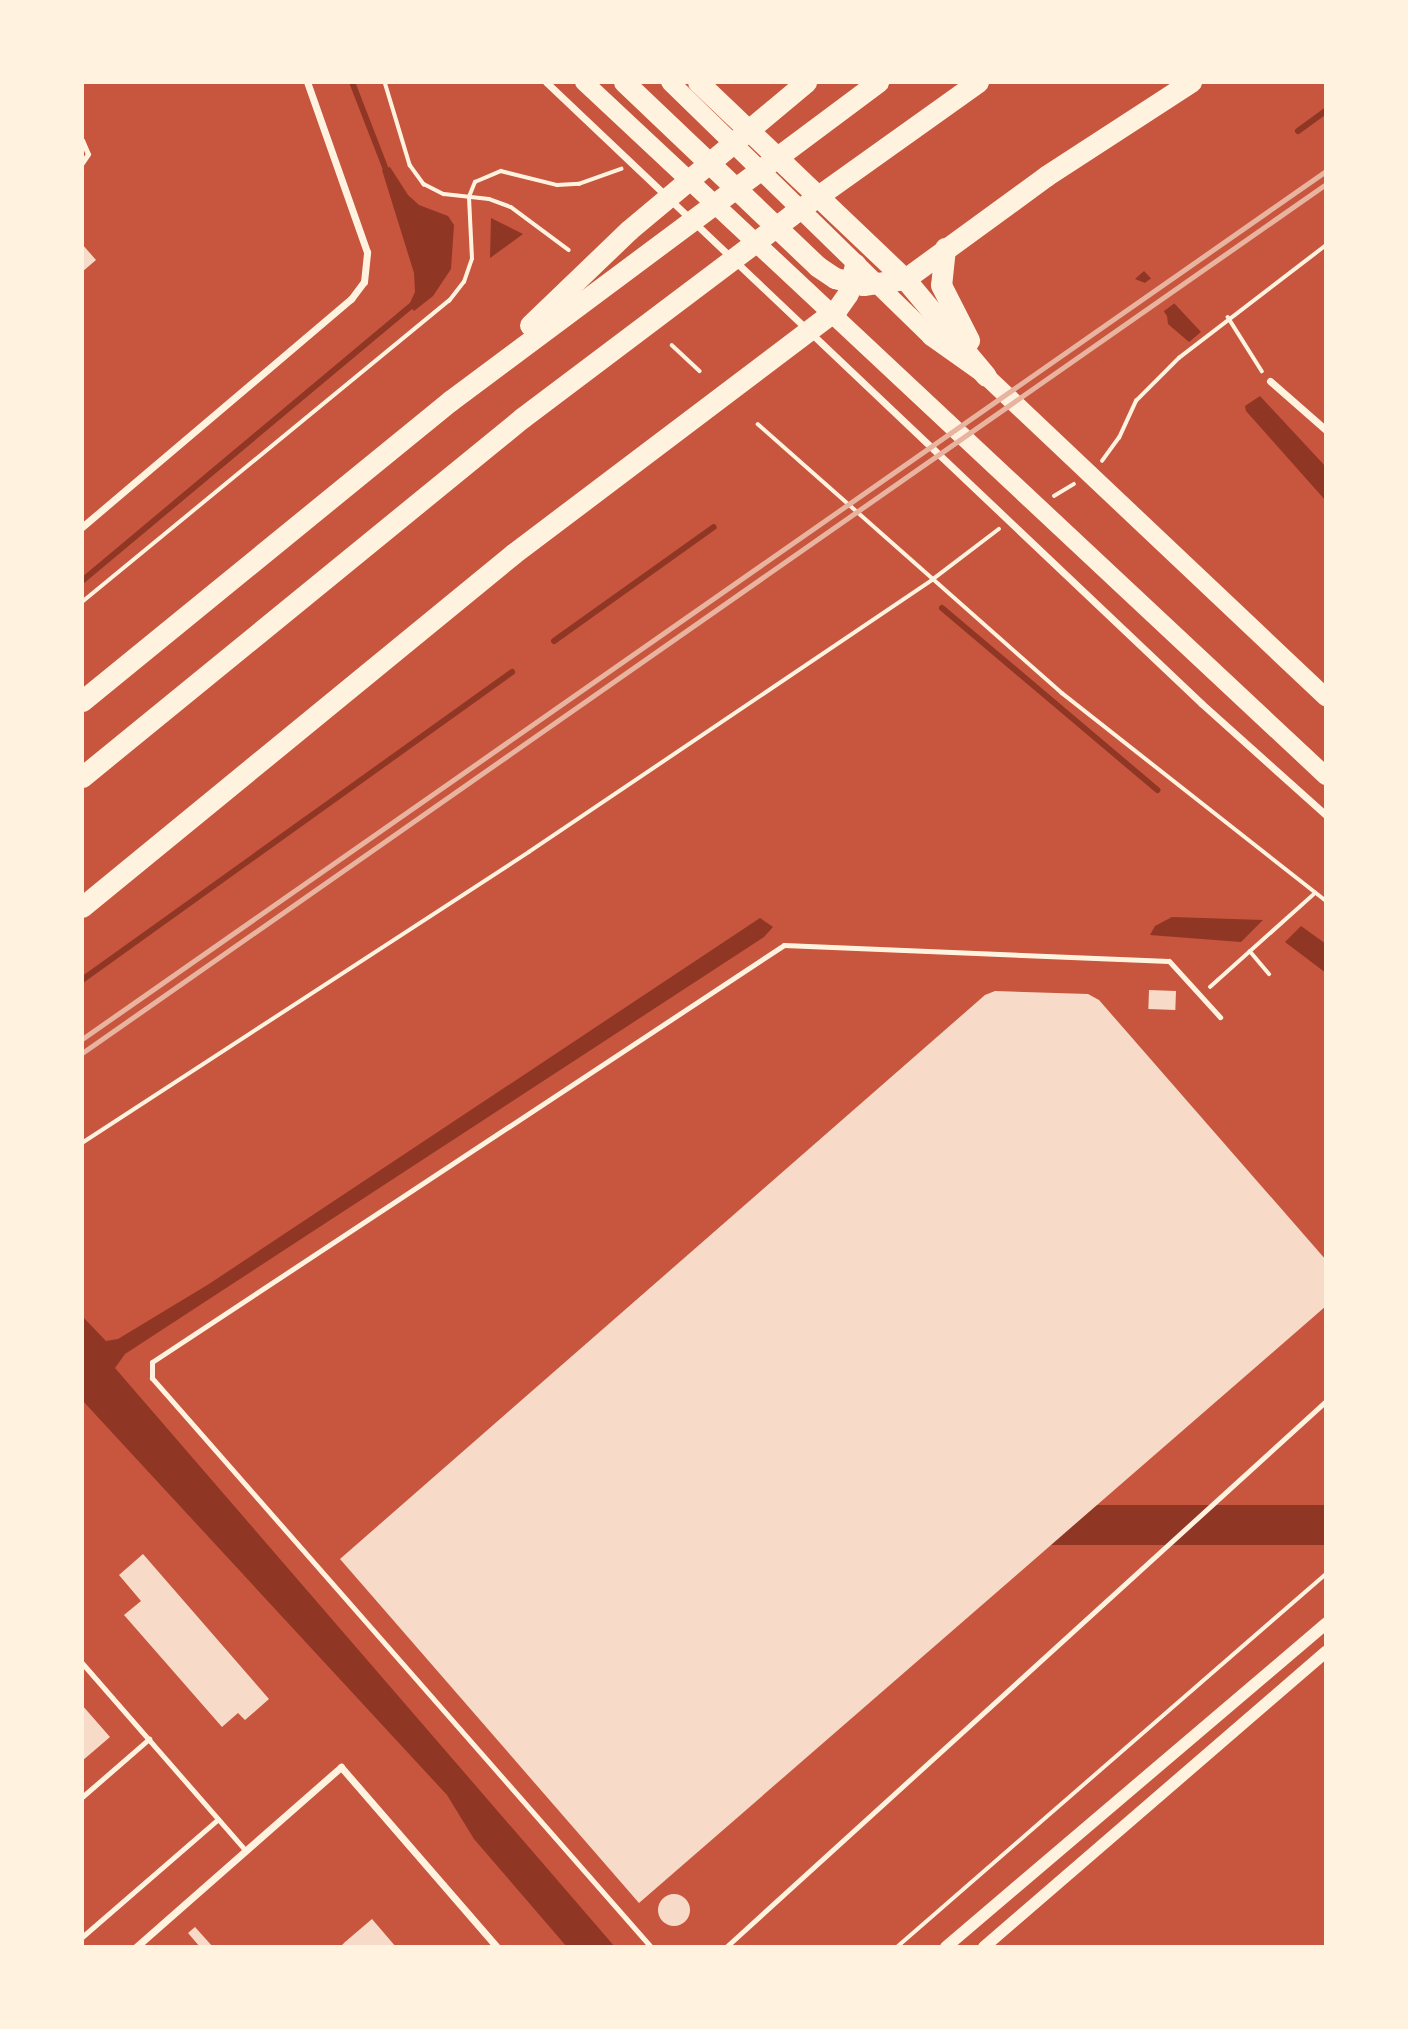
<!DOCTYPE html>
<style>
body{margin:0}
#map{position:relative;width:1408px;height:2029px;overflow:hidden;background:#c8553d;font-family:"Nunito Sans",sans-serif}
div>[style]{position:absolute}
.water>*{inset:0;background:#8f3625;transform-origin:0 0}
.pier>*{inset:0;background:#c8553d;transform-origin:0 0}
.stream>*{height:6px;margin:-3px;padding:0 3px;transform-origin:3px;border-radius:3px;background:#8f3625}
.building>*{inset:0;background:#f7dbc8;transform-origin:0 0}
.round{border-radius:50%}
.path>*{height:3.5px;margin:-1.75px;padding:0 1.75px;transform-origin:1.75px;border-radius:1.75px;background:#fff3e0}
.service>*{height:5px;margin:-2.5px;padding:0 2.5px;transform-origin:2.5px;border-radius:2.5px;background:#fff3e0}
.minor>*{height:7px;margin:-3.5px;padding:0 3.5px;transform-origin:3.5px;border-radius:3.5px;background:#fff3e0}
.tertiary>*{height:12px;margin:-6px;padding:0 6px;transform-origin:6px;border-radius:6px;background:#fff3e0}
.primary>*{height:18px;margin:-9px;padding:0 9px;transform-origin:9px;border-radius:9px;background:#fff3e0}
.motorway>*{height:21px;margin:-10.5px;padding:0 10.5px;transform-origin:10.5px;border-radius:10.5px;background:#fff3e0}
.rail>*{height:5px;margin:-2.5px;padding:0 2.5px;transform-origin:2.5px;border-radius:2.5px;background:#e9b49f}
span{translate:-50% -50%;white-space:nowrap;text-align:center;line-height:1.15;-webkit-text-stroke:5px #fff3e0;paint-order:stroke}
.frame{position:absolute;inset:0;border:84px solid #fff3e0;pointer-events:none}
</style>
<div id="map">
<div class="water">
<div style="clip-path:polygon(390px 167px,408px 195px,419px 205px,448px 216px,454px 225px,451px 269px,433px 296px,414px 311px,409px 305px,415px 292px,414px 273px,382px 170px)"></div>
<div style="clip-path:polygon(491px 218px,523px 234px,490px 258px)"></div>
<div style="clip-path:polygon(1144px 271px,1201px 332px,1189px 342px,1168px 324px,1167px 316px,1145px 283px,1135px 279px)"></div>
<div style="clip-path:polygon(1260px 396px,1326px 467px,1326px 501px,1246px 411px,1245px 406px)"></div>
<div style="clip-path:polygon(1172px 917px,1263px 920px,1241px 942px,1150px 935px,1155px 926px)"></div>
<div style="clip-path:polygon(760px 918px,773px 927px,764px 937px,125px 1354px,115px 1368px,615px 1947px,567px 1947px,474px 1839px,447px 1795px,82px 1400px,82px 1316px,106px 1341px,118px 1339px,209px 1284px)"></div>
<div style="clip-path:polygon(1301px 926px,1326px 944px,1326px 973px,1285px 942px)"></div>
<div style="left:1326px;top:1505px;width:40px;height:675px;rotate:90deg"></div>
</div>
<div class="pier">
<div style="left:1157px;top:274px;width:34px;height:19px;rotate:54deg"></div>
</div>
<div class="stream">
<div style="left:352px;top:82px;width:100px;rotate:68.8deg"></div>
<div style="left:1298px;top:131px;width:34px;rotate:-36deg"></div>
<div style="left:82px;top:581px;width:434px;rotate:-39.9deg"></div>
<div style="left:942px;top:608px;width:282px;rotate:40.2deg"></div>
<div style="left:554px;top:641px;width:196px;rotate:-35.5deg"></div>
<div style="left:82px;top:980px;width:529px;rotate:-35.61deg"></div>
</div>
<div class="building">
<div style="clip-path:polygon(82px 244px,96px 260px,82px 272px)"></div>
<div style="left:1149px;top:990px;width:27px;height:19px;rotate:2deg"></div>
<div style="clip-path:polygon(995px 991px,1088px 994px,1099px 1000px,1326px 1260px,1326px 1306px,639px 1903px,340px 1559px,985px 995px)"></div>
<div style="clip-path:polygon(143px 1554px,269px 1699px,245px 1720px,238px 1713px,222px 1727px,124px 1615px,141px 1601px,119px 1575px)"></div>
<div style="clip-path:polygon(82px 1705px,110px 1737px,82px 1761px)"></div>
<div class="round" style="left:658px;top:1894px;width:32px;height:32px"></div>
<div style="clip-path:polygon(372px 1919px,396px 1947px,340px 1947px,345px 1942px)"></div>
<div style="clip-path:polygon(195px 1927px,213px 1947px,200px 1947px,188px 1933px)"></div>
</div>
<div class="path">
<div style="left:385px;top:82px;width:87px;rotate:73.2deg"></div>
<div style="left:410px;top:165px;width:24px;rotate:54deg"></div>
<div style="left:424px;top:184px;width:22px;rotate:27deg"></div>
<div style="left:444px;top:194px;width:45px;rotate:6.3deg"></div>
<div style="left:489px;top:199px;width:23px;rotate:20deg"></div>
<div style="left:511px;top:207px;width:72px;rotate:36.6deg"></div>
<div style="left:1228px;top:317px;width:64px;rotate:57.8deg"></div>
<div style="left:672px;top:345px;width:38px;rotate:43deg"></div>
<div style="left:758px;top:424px;width:406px;rotate:41.5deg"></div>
<div style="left:1062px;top:693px;width:336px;rotate:38.2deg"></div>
<div style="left:1102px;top:461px;width:29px;rotate:-54deg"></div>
<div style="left:1119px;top:438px;width:41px;rotate:-65.3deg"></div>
<div style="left:1136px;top:401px;width:61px;rotate:-45deg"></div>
<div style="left:1179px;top:358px;width:185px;rotate:-37.5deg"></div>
<div style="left:1054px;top:496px;width:23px;rotate:-31deg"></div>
<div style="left:82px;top:602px;width:475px;rotate:-39.4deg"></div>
<div style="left:449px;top:301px;width:24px;rotate:-52deg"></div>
<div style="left:464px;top:282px;width:24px;rotate:-71deg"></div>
<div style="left:472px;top:259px;width:62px;rotate:-92.8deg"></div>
<div style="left:469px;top:197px;width:16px;rotate:-68deg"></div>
<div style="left:475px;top:182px;width:28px;rotate:-23deg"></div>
<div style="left:501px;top:171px;width:58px;rotate:14deg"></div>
<div style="left:557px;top:185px;width:22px;rotate:-3deg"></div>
<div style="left:579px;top:184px;width:45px;rotate:-19.7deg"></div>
<div style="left:1250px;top:951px;width:30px;rotate:50deg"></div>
<div style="left:1210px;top:987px;width:141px;rotate:-41.8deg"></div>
<div style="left:82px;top:1143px;width:533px;rotate:-33.06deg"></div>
<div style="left:529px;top:852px;width:486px;rotate:-34deg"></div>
<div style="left:932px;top:580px;width:84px;rotate:-37.3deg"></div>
<div style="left:897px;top:1947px;width:568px;rotate:-41.01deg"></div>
</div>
<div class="service">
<div style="left:82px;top:140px;width:15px;rotate:67deg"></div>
<div style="left:88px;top:154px;width:11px;rotate:124deg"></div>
<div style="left:1326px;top:338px;width:5px;rotate:90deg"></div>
<div style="left:82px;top:1663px;width:249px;rotate:48.9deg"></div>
<div style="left:82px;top:1797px;width:89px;rotate:-40.9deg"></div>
<div style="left:82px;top:1937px;width:180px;rotate:-40.9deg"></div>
<div style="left:651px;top:1947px;width:757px;rotate:-131.25deg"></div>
<div style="left:152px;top:1378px;width:16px;rotate:-90deg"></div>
<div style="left:152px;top:1362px;width:757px;rotate:-33.42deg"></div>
<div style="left:784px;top:945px;width:385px;rotate:2.4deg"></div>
<div style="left:1169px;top:961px;width:76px;rotate:47.7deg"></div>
<div style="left:726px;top:1947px;width:811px;rotate:-42.3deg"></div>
</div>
<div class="minor">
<div style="left:546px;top:82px;width:903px;rotate:43.47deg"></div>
<div style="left:1201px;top:703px;width:168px;rotate:41.9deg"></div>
<div style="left:1270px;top:381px;width:74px;rotate:41.2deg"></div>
<div style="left:82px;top:527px;width:353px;rotate:-40.3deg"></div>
<div style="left:351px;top:299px;width:21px;rotate:-53deg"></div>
<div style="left:364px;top:282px;width:30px;rotate:-84deg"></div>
<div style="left:367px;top:252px;width:180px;rotate:-109.4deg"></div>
<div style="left:136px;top:1947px;width:273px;rotate:-41.3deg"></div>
<div style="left:341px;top:1767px;width:238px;rotate:49.1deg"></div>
</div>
<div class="tertiary">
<div style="left:946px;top:1947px;width:499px;rotate:-40.4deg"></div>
<div style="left:984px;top:1947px;width:452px;rotate:-40.8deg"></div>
</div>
<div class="primary">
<div style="left:584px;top:82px;width:1016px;rotate:43.09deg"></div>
<div style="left:670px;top:82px;width:365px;rotate:44.3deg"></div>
<div style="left:931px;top:337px;width:67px;rotate:35.3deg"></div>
<div style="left:986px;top:376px;width:468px;rotate:43.4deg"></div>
</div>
<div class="motorway">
<div style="left:624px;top:82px;width:267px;rotate:43.6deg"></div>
<div style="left:817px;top:266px;width:22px;rotate:34deg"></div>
<div style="left:835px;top:278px;width:29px;rotate:14deg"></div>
<div style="left:863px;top:285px;width:42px;rotate:-8.1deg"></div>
<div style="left:905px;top:279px;width:175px;rotate:-36.1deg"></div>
<div style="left:1046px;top:176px;width:173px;rotate:-33deg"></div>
<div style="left:698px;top:82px;width:286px;rotate:43.6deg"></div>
<div style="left:905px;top:279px;width:126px;rotate:50.1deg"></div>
<div style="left:945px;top:248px;width:37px;rotate:96deg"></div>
<div style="left:941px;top:285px;width:62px;rotate:63deg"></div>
<div style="left:530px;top:325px;width:137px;rotate:-43.8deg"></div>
<div style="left:629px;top:230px;width:231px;rotate:-39.9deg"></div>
<div style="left:82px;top:701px;width:475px;rotate:-39.2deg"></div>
<div style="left:450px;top:401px;width:534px;rotate:-36.7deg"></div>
<div style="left:82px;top:777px;width:568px;rotate:-39.21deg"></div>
<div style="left:522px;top:418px;width:336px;rotate:-37deg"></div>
<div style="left:790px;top:216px;width:231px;rotate:-35.5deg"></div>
<div style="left:82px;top:907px;width:557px;rotate:-39.32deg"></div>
<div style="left:513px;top:554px;width:406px;rotate:-37.1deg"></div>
<div style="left:837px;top:309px;width:19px;rotate:-55deg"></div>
<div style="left:848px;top:293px;width:30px;rotate:-76deg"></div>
</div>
<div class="rail">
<div style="left:82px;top:1039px;width:1517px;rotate:-34.91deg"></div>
<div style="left:82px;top:1053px;width:1517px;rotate:-34.94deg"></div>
</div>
<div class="frame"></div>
</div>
